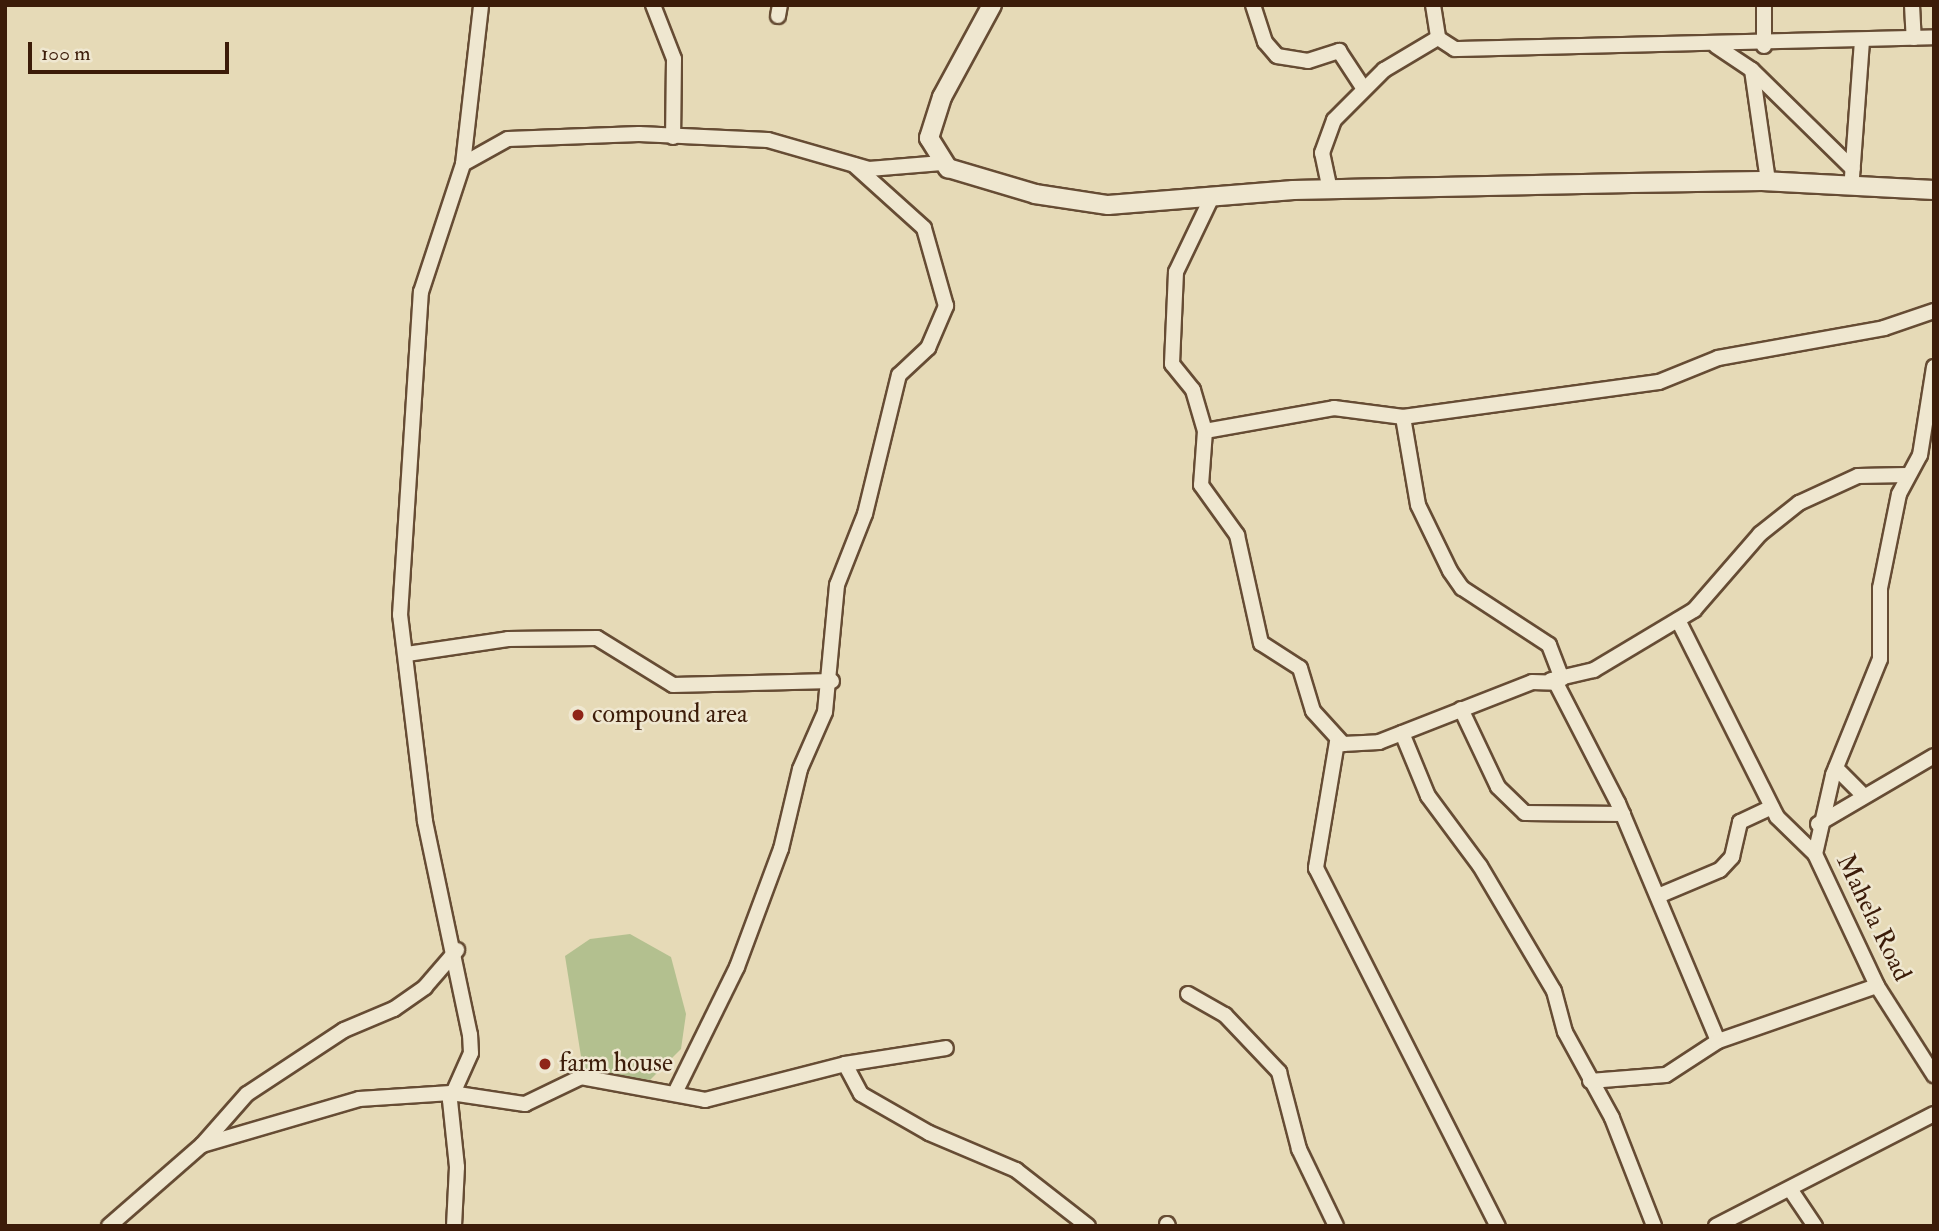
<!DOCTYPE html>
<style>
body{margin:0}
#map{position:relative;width:1939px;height:1231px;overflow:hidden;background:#e6dab7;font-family:"IM FELL Double Pica",serif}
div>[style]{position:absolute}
.green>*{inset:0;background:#b3c08f}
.roads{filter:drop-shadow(2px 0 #664c34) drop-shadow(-2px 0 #664c34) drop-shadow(0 2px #664c34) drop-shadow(0 -2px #664c34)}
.minor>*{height:14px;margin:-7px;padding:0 7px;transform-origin:7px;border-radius:7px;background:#efe7d0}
.tertiary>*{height:18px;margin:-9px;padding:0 9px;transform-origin:9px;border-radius:9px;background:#efe7d0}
.dots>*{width:19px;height:19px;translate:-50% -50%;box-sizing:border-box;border:4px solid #efe7d0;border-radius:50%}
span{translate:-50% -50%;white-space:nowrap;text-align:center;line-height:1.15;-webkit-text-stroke:5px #efe7d0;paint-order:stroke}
.poi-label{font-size:26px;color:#3c1c09}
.left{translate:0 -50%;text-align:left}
.street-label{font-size:26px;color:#3c1c09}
.frame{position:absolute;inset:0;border:7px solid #3c1c09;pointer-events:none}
.scale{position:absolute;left:28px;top:42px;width:201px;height:32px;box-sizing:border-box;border:4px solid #3c1c09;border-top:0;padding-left:9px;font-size:21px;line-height:24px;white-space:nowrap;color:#3c1c09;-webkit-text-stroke:5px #efe7d0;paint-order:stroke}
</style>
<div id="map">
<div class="green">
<div style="clip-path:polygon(630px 934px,671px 957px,686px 1014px,681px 1049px,650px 1080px,583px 1069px,565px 956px,590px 939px)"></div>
</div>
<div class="roads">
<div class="minor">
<div style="left:653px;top:5px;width:58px;rotate:68.7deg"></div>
<div style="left:674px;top:59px;width:78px;rotate:90.7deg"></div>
<div style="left:1253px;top:5px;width:39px;rotate:72deg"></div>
<div style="left:1265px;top:42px;width:18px;rotate:49deg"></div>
<div style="left:1277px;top:56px;width:31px;rotate:9deg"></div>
<div style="left:1308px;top:61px;width:33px;rotate:-18deg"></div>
<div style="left:1339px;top:51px;width:45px;rotate:56.7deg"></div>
<div style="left:1433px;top:5px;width:33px;rotate:81deg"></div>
<div style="left:1438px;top:38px;width:20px;rotate:33deg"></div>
<div style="left:1455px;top:49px;width:479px;rotate:-1.4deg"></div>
<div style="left:1764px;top:5px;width:41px;rotate:90deg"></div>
<div style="left:1912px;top:5px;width:33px;rotate:87deg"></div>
<div style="left:778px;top:16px;width:11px;rotate:-80deg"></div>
<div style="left:1716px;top:46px;width:43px;rotate:33.7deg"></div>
<div style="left:1752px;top:70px;width:141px;rotate:44.4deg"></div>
<div style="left:1752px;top:70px;width:112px;rotate:81.8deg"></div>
<div style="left:463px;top:164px;width:51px;rotate:-29.1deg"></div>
<div style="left:508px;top:139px;width:131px;rotate:-2.2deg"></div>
<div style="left:639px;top:134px;width:129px;rotate:2.7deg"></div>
<div style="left:768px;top:140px;width:105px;rotate:16deg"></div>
<div style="left:869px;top:169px;width:73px;rotate:-4.7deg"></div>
<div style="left:1852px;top:177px;width:135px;rotate:-85.8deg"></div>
<div style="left:1330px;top:190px;width:38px;rotate:-102deg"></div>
<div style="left:1322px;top:153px;width:35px;rotate:-70deg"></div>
<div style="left:1334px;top:120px;width:71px;rotate:-45deg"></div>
<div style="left:1384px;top:70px;width:63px;rotate:-30.7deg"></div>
<div style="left:1210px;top:201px;width:79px;rotate:115.6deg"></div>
<div style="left:1176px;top:272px;width:92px;rotate:92.5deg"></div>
<div style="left:1172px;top:364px;width:33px;rotate:51deg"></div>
<div style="left:1193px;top:390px;width:43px;rotate:73.7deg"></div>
<div style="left:1205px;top:431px;width:54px;rotate:94.2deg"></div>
<div style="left:1201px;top:485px;width:62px;rotate:54.2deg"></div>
<div style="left:1237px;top:535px;width:111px;rotate:77.5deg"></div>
<div style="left:1261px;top:643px;width:46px;rotate:32.7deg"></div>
<div style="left:1300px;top:668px;width:45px;rotate:73.2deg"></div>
<div style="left:1313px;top:711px;width:45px;rotate:47.7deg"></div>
<div style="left:1343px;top:744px;width:36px;rotate:-3deg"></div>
<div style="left:1379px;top:742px;width:164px;rotate:-21.4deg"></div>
<div style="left:1532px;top:682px;width:24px;rotate:2deg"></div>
<div style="left:1556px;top:683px;width:135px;rotate:62.7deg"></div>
<div style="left:1618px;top:803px;width:258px;rotate:67.2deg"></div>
<div style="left:1934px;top:367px;width:89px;rotate:99deg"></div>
<div style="left:1920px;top:455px;width:44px;rotate:118.3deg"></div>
<div style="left:1899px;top:494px;width:96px;rotate:101.4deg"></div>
<div style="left:1880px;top:588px;width:71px;rotate:90deg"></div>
<div style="left:1880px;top:659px;width:125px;rotate:112.1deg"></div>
<div style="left:1833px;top:775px;width:81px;rotate:102.8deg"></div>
<div style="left:1815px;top:854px;width:146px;rotate:64.8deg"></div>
<div style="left:1877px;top:986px;width:106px;rotate:57.4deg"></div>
<div style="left:1403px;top:417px;width:89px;rotate:80.3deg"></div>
<div style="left:1418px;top:505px;width:73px;rotate:64.1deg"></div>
<div style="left:1450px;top:571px;width:21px;rotate:55deg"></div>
<div style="left:1462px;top:588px;width:104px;rotate:33.2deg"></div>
<div style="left:1549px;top:645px;width:36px;rotate:69deg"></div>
<div style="left:1205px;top:431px;width:131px;rotate:-10.1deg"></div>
<div style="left:1334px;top:408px;width:70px;rotate:7.4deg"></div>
<div style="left:1403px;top:417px;width:258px;rotate:-7.8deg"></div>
<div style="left:1659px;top:382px;width:64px;rotate:-22.1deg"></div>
<div style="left:1718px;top:358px;width:169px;rotate:-10.2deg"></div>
<div style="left:1884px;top:328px;width:53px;rotate:-18.8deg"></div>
<div style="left:1678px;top:620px;width:220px;rotate:63.3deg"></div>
<div style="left:1777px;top:817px;width:53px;rotate:44.2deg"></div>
<div style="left:407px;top:654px;width:102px;rotate:-8.4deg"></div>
<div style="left:508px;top:639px;width:89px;rotate:-0.6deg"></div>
<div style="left:597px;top:638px;width:89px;rotate:31.7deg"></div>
<div style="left:673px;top:685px;width:159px;rotate:-1.4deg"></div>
<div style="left:1551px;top:680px;width:44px;rotate:-13.1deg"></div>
<div style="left:1594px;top:670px;width:117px;rotate:-31deg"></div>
<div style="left:1694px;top:610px;width:101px;rotate:-49deg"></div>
<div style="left:1760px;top:534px;width:50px;rotate:-38.5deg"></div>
<div style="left:1799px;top:503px;width:65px;rotate:-24.6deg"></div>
<div style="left:1858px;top:476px;width:49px;rotate:-1.2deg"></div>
<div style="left:1461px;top:709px;width:86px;rotate:64.6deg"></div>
<div style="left:1498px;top:787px;width:37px;rotate:44deg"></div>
<div style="left:1525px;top:813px;width:98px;rotate:0.6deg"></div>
<div style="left:1402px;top:733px;width:68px;rotate:67.6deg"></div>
<div style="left:1428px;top:796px;width:87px;rotate:53.4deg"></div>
<div style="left:1480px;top:866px;width:145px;rotate:59.4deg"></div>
<div style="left:1554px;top:991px;width:42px;rotate:75deg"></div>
<div style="left:1565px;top:1032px;width:98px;rotate:61.3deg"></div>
<div style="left:1612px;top:1118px;width:116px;rotate:68.7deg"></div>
<div style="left:1337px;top:742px;width:128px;rotate:99.5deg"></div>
<div style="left:1316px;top:868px;width:402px;rotate:63.1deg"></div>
<div style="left:1836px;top:768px;width:38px;rotate:45deg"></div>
<div style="left:1818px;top:824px;width:134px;rotate:-30.4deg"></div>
<div style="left:1658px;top:896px;width:67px;rotate:-22.8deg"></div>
<div style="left:1720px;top:870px;width:18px;rotate:-47deg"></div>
<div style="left:1732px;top:857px;width:36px;rotate:-77deg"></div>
<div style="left:1740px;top:822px;width:35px;rotate:-25deg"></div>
<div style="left:1188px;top:994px;width:43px;rotate:29.6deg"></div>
<div style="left:1225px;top:1015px;width:79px;rotate:46.5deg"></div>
<div style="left:1279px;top:1072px;width:80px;rotate:75.4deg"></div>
<div style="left:1299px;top:1149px;width:85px;rotate:64.3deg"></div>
<div style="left:845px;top:1064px;width:34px;rotate:62deg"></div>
<div style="left:861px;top:1094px;width:78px;rotate:29.8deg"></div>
<div style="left:929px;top:1133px;width:95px;rotate:23deg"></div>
<div style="left:1016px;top:1170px;width:91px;rotate:37.9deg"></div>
<div style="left:1590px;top:1081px;width:76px;rotate:-4.5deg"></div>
<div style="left:1666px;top:1075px;width:62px;rotate:-33.2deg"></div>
<div style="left:1718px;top:1041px;width:168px;rotate:-19.1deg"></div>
<div style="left:675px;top:1093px;width:140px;rotate:-63.8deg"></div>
<div style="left:737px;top:967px;width:126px;rotate:-69.6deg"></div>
<div style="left:781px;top:849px;width:82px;rotate:-76.6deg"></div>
<div style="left:800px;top:769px;width:62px;rotate:-66.3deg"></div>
<div style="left:825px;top:712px;width:128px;rotate:-84.6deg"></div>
<div style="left:837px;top:585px;width:76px;rotate:-68.5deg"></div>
<div style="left:865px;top:514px;width:143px;rotate:-76.3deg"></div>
<div style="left:899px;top:375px;width:40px;rotate:-43deg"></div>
<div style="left:928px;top:348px;width:46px;rotate:-66.8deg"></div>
<div style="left:946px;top:306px;width:81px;rotate:-105.8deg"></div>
<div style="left:924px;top:228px;width:94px;rotate:-138deg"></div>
<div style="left:202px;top:1145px;width:68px;rotate:-48.6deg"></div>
<div style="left:247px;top:1094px;width:116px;rotate:-33.4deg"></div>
<div style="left:344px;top:1030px;width:54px;rotate:-22.8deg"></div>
<div style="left:394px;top:1009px;width:38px;rotate:-35deg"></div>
<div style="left:425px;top:987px;width:49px;rotate:-49.1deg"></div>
<div style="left:1790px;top:1189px;width:45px;rotate:56deg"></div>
<div style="left:1167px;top:1224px;width:2px;rotate:63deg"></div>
<div style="left:109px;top:1226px;width:123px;rotate:-41.1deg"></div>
<div style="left:202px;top:1145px;width:164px;rotate:-16.3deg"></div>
<div style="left:359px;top:1099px;width:92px;rotate:-3.7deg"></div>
<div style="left:451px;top:1093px;width:75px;rotate:8.5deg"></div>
<div style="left:525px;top:1104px;width:62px;rotate:-25.7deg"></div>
<div style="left:581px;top:1077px;width:126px;rotate:10.5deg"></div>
<div style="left:705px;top:1100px;width:145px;rotate:-14.4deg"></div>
<div style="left:845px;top:1064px;width:102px;rotate:-9deg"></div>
<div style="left:454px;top:1226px;width:59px;rotate:-87.1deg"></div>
<div style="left:457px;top:1167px;width:67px;rotate:-96deg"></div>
<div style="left:450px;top:1100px;width:51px;rotate:-65.9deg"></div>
<div style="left:471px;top:1053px;width:18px;rotate:-93deg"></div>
<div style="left:470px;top:1035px;width:219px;rotate:-101.9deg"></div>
<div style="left:425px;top:821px;width:208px;rotate:-96.9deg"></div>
<div style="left:400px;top:615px;width:324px;rotate:-86.3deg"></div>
<div style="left:421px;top:292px;width:135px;rotate:-71.8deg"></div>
<div style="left:463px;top:164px;width:160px;rotate:-83.5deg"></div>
<div style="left:1716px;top:1226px;width:245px;rotate:-27.2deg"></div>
</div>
<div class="tertiary">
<div style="left:992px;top:5px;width:105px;rotate:118.5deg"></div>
<div style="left:942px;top:97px;width:43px;rotate:107.6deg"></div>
<div style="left:929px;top:138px;width:36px;rotate:58deg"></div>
<div style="left:948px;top:168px;width:91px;rotate:16.6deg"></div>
<div style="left:1035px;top:194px;width:74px;rotate:8.6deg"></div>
<div style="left:1108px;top:205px;width:186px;rotate:-4.6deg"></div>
<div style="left:1293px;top:190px;width:338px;rotate:-1.2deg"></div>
<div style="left:1631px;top:183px;width:131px;rotate:-0.9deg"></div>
<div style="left:1762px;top:181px;width:172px;rotate:3deg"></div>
</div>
</div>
<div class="dots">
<div style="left:578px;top:715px;background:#8f2418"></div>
<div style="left:545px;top:1064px;background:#8f2418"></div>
</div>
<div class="poi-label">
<span class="left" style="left:592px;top:715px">compound area</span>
<span class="left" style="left:559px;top:1064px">farm house</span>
</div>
<div class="street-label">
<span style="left:1873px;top:918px;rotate:64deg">Mahela Road</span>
</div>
<div class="frame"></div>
<div class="scale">100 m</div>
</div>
